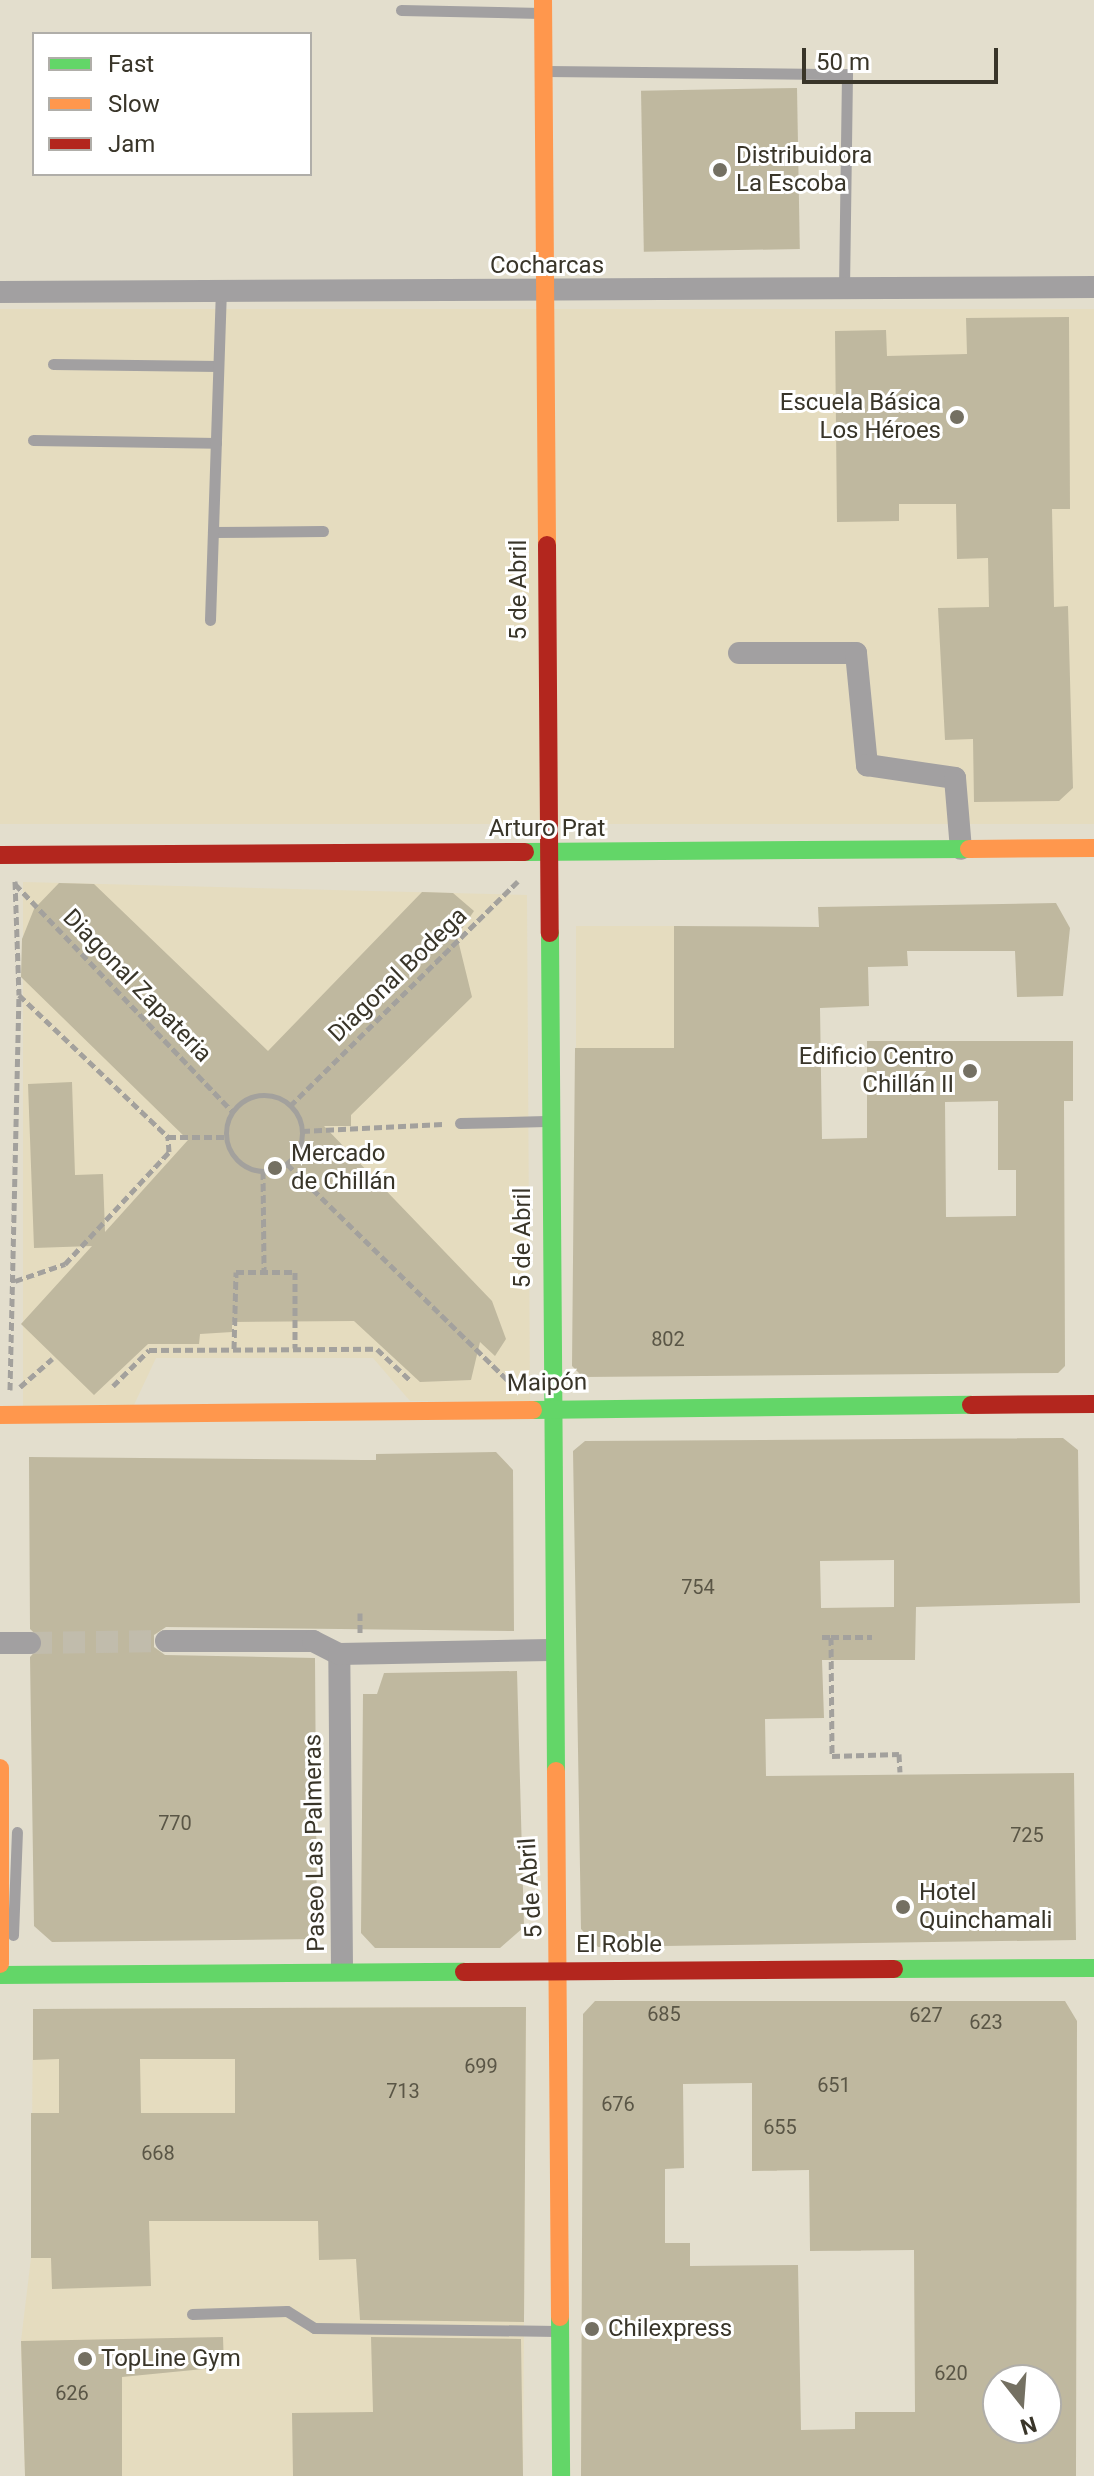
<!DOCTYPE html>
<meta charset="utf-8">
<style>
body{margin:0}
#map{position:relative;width:1094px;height:2476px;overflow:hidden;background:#e3decd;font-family:Roboto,sans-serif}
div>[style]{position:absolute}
.built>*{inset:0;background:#e5dcbf;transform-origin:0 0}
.building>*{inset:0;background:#bfb89f;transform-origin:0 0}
.street-tunnel>*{height:22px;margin-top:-11px;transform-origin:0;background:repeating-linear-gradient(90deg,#c1bcac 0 22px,transparent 0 33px)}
.path>*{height:5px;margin-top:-2.5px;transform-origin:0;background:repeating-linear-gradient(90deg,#a3a19d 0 8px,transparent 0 12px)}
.path>.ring{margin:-2.5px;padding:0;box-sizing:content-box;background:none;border:5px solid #a3a19d;border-radius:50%}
.lane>*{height:11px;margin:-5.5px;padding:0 5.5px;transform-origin:5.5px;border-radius:5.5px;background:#a2a0a1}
.street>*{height:22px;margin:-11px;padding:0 11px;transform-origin:11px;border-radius:11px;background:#a2a0a1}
.fast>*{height:18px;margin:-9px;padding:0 9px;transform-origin:9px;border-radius:9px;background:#63d668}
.slow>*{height:18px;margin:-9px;padding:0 9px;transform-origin:9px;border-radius:9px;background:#ff974d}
.jam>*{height:18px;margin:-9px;padding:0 9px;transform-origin:9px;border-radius:9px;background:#b3261e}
.dots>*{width:22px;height:22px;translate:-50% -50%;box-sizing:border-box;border:4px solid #fff;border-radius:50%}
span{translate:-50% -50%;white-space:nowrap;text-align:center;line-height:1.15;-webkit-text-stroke:6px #fff;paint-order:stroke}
.number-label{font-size:20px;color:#5a5646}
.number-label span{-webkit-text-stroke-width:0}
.poi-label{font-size:24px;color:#393529}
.left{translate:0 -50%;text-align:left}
.right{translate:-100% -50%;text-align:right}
.street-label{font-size:24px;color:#393529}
.legend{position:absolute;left:32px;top:32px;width:280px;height:144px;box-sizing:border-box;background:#fff;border:2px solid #b0aea9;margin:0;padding:10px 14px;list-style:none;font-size:24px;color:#393529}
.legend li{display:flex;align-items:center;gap:16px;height:40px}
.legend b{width:40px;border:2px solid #b0aea9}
.north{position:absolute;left:982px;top:2364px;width:80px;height:80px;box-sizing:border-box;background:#fff;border:2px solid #b0aea9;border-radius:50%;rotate:163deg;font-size:22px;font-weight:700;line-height:32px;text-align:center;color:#393529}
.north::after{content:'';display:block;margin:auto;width:28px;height:36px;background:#747062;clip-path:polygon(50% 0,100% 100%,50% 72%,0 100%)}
.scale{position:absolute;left:802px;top:48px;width:196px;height:36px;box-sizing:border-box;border:4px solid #393529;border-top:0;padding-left:10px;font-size:24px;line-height:28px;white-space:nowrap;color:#393529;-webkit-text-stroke:6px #fff;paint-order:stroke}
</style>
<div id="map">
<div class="built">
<div style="left:1094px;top:309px;width:515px;height:1094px;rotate:90deg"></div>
<div style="clip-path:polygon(23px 882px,527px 895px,530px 1402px,410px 1401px,373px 1358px,156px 1358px,133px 1407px,23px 1408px)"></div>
<div style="left:576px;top:926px;width:98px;height:122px"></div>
<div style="clip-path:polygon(526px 2007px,523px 2476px,25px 2476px,21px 2341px,31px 2258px,33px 2009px)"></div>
</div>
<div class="building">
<div style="left:797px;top:88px;width:161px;height:156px;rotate:89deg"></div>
<div style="clip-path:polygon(1069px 317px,1070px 509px,1052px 509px,1054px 607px,1068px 606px,1073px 788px,1059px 801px,974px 802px,973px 739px,945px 740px,938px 608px,989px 607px,988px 558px,957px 559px,956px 504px,899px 504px,899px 521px,837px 522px,835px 331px,886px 330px,887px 356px,967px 354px,966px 318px)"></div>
<div style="clip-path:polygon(59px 883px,94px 884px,268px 1051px,422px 892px,453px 893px,474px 911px,457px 936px,472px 997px,351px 1115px,351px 1126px,324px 1126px,492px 1301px,506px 1339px,495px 1356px,480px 1342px,471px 1380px,420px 1382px,354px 1321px,232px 1322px,232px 1332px,200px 1334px,199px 1344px,148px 1344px,94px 1395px,21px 1324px,92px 1246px,34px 1248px,28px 1084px,72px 1082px,75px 1175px,103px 1174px,105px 1232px,188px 1140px,21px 977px,22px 939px,34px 909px)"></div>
<div style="clip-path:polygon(evenodd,1056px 903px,1070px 928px,1063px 996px,1017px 997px,1015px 951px,907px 951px,908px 966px,868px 967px,869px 1006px,820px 1008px,822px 1139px,867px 1138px,867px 1041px,1073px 1041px,1073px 1101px,1064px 1101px,1065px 1366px,1058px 1373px,583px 1377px,572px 1366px,575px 1048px,674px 1048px,674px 926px,819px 927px,818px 907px,1056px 903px,998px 1101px,998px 1170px,1016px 1170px,1016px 1216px,946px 1217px,945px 1102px,998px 1101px)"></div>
<div style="clip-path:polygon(evenodd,1063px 1438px,1078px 1450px,1080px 1603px,916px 1607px,915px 1660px,822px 1660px,824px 1718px,765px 1719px,766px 1776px,1074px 1773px,1076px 1940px,598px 1947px,581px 1929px,573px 1451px,585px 1441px,1063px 1438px,894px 1560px,894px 1607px,821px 1608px,820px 1561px,894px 1560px)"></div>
<div style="clip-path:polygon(496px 1452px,513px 1470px,514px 1631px,166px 1627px,154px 1635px,154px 1647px,165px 1655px,315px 1658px,317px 1939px,52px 1942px,34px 1926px,30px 1657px,44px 1642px,30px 1629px,29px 1457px,363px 1460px,376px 1460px,376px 1454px)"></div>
<div style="clip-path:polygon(517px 1671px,524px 1927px,500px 1948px,375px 1948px,361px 1933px,363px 1694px,377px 1694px,384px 1673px)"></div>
<div style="clip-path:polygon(evenodd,595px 2001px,1065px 2001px,1077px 2021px,1076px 2476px,581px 2476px,583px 2014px,595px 2001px,752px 2083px,752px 2171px,809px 2170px,810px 2251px,914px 2250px,915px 2412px,855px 2412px,855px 2429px,801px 2430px,798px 2265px,690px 2266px,690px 2243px,665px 2243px,665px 2169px,684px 2168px,683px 2084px,752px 2083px,595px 2001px,998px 2380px,1046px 2380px,1046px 2428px,998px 2428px,998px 2380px)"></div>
<div style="clip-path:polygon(evenodd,526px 2007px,524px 2322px,360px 2320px,356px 2259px,319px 2260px,318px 2221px,149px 2221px,151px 2286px,52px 2289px,51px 2258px,31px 2258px,31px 2113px,59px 2113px,59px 2059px,33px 2060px,33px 2009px,526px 2007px,140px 2059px,235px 2059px,235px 2113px,141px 2113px,140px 2059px)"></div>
<div style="clip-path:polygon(223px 2337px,224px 2367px,122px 2377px,122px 2476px,25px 2476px,21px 2341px)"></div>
<div style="clip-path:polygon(371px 2337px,521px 2339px,523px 2476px,293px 2476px,292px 2413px,373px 2412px)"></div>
</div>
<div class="street-tunnel">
<div style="left:30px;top:1643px;width:136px;rotate:-0.8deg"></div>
</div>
<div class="path">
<div style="left:15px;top:881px;width:114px;rotate:88deg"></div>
<div style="left:19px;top:995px;width:206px;rotate:43.6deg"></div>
<div style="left:168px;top:1137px;width:59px"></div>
<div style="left:15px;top:884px;width:315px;rotate:46.3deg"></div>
<div class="ring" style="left:226px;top:1095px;width:71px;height:71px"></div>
<div style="left:290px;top:1106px;width:320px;rotate:-44.6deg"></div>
<div style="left:302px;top:1131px;width:141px;rotate:-2.8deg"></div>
<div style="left:287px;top:1164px;width:312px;rotate:44.4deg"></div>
<div style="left:263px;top:1171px;width:101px;rotate:89.4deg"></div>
<div style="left:15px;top:1281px;width:53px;rotate:-18.8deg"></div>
<div style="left:65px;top:1264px;width:153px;rotate:-47.1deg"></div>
<div style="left:169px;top:1152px;width:15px;rotate:-94deg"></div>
<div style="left:234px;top:1349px;width:77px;rotate:-88.5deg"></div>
<div style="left:236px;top:1272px;width:59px"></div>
<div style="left:295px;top:1272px;width:76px;rotate:90deg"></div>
<div style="left:113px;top:1386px;width:51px;rotate:-45deg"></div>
<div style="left:149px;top:1350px;width:228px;rotate:-0.3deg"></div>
<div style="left:377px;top:1349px;width:47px;rotate:43.3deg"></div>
<div style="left:20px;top:1387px;width:43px;rotate:-41.2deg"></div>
<div style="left:10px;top:1390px;width:395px;rotate:-88.7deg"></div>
<div style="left:360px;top:1613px;width:20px;rotate:90deg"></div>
<div style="left:822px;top:1637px;width:9px"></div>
<div style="left:831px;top:1637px;width:119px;rotate:89.5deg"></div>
<div style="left:832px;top:1756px;width:67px;rotate:-1.7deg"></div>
<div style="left:899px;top:1754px;width:18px;rotate:87deg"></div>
<div style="left:831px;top:1637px;width:41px"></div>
</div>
<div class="lane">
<div style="left:401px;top:10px;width:140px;rotate:1.2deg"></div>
<div style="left:547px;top:71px;width:300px;rotate:0.6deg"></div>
<div style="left:847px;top:74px;width:217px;rotate:90.8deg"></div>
<div style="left:53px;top:364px;width:165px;rotate:0.7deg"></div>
<div style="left:33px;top:440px;width:183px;rotate:0.9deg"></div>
<div style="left:213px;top:532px;width:110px;rotate:-0.5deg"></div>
<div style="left:210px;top:620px;width:328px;rotate:-88.1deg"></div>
<div style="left:460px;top:1123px;width:86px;rotate:-1.3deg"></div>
<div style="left:13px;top:1935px;width:103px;rotate:-87.8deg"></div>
<div style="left:192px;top:2314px;width:95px;rotate:-1.8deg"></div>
<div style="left:287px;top:2311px;width:32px;rotate:32deg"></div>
<div style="left:314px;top:2328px;width:243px;rotate:0.7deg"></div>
</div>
<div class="street">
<div style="left:0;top:292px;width:1094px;rotate:-0.26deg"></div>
<div style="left:739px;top:653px;width:117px"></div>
<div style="left:856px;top:653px;width:113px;rotate:84.4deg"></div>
<div style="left:867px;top:765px;width:89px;rotate:8.4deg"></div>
<div style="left:955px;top:778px;width:71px;rotate:85.2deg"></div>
<div style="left:166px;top:1641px;width:147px"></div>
<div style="left:313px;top:1641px;width:29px;rotate:27deg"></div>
<div style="left:0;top:1643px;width:30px"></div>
<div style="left:342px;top:1967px;width:313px;rotate:-90.5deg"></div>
<div style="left:339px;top:1654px;width:211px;rotate:-1.1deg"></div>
</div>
<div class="fast">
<div style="left:525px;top:852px;width:444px;rotate:-0.4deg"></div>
<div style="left:550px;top:933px;width:838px;rotate:89.59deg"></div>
<div style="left:533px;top:1410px;width:438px;rotate:-0.7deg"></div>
<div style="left:894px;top:1969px;width:200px;rotate:-0.3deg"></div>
<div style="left:0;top:1975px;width:464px;rotate:-0.4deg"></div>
<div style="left:560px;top:2317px;width:159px;rotate:89.6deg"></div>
</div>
<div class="slow">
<div style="left:543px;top:0;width:545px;rotate:89.58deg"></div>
<div style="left:969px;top:849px;width:125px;rotate:-0.5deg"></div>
<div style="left:0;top:1415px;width:533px;rotate:-0.54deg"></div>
<div style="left:0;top:1768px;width:196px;rotate:90deg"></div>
<div style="left:556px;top:1771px;width:546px;rotate:89.58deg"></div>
</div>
<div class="jam">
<div style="left:547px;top:545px;width:388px;rotate:89.6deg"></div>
<div style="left:0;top:855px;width:525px;rotate:-0.33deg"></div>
<div style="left:971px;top:1405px;width:123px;rotate:-0.5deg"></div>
<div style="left:464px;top:1972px;width:430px;rotate:-0.4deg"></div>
</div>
<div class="dots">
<div style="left:720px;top:170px;background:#747062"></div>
<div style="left:957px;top:417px;background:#747062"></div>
<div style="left:970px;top:1071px;background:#747062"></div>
<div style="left:275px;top:1168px;background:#747062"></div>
<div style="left:903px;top:1907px;background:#747062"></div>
<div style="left:592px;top:2329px;background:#747062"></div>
<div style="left:85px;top:2359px;background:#747062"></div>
</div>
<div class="number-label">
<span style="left:668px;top:1339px">802</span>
<span style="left:698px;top:1587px">754</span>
<span style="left:175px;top:1823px">770</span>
<span style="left:1027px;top:1835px">725</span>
<span style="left:664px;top:2014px">685</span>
<span style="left:926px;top:2015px">627</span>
<span style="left:986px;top:2022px">623</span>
<span style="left:481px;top:2066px">699</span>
<span style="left:834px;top:2085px">651</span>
<span style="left:403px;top:2091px">713</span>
<span style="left:618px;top:2104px">676</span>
<span style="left:780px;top:2127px">655</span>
<span style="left:158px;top:2153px">668</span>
<span style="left:951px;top:2373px">620</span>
<span style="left:72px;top:2393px">626</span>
</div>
<div class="poi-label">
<span class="left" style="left:736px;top:170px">Distribuidora<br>La Escoba</span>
<span class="right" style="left:941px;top:417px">Escuela Básica<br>Los Héroes</span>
<span class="right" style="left:954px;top:1071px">Edificio Centro<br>Chillán II</span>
<span class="left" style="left:291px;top:1168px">Mercado<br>de Chillán</span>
<span class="left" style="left:919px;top:1907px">Hotel<br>Quinchamali</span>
<span class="left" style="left:608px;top:2329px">Chilexpress</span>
<span class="left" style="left:101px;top:2359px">TopLine Gym</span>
</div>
<div class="street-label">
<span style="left:547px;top:266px">Cocharcas</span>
<span style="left:519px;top:590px;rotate:-90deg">5 de Abril</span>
<span style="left:547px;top:829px">Arturo Prat</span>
<span style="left:398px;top:975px;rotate:-44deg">Diagonal Bodega</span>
<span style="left:137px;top:986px;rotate:46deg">Diagonal Zapateria</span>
<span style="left:523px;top:1238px;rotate:-90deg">5 de Abril</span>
<span style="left:547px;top:1383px;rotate:-1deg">Maipón</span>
<span style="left:315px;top:1843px;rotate:-91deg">Paseo Las Palmeras</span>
<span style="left:531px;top:1888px;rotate:-94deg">5 de Abril</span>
<span style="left:619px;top:1945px">El Roble</span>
</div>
<ul class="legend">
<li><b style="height:10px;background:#63d668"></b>Fast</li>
<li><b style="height:10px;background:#ff974d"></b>Slow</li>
<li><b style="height:10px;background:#b3261e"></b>Jam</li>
</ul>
<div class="north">N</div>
<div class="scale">50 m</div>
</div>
